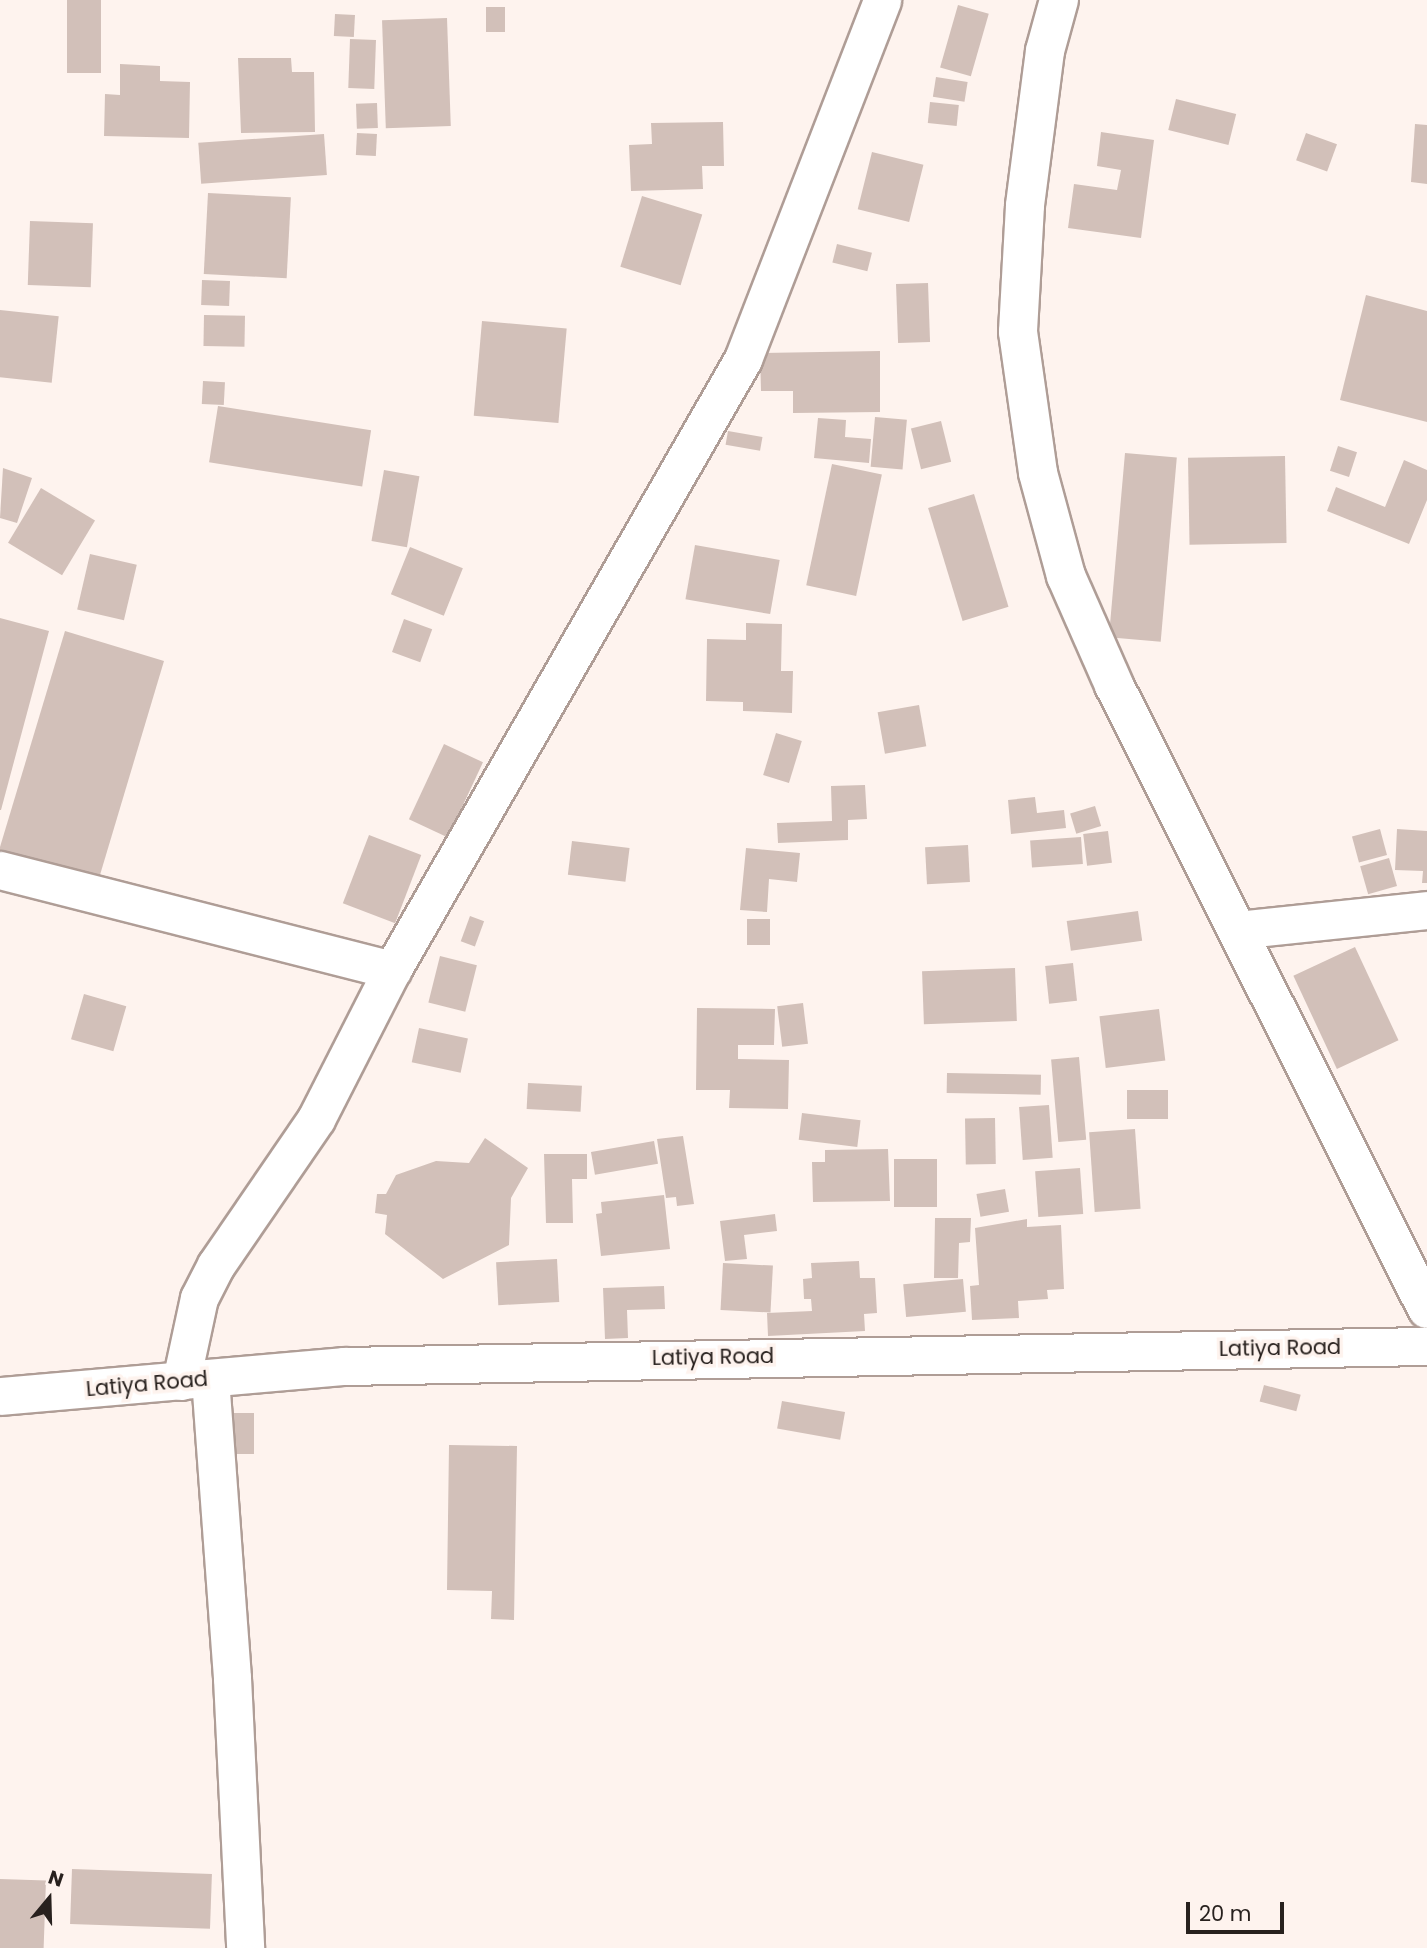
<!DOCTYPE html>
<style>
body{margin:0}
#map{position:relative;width:1427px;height:1948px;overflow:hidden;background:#fef3ee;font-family:Poppins,sans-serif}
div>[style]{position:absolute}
.building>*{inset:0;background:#d2c0b9;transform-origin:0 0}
.roads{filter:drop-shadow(2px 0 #af9d96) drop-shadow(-2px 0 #af9d96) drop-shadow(0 2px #af9d96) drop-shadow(0 -2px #af9d96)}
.minor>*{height:37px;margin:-18.5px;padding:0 18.5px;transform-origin:18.5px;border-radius:18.5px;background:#fff}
.tertiary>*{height:38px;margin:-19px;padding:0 19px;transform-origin:19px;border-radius:19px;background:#fff}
span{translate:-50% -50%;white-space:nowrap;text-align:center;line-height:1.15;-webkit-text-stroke:7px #fef3ee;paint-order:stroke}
.street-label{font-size:21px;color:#28211e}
.north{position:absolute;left:14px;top:1864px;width:70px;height:70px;-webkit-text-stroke:5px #fef3ee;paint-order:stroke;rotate:19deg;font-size:19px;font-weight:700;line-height:28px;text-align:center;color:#28211e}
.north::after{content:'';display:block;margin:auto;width:24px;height:32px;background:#28211e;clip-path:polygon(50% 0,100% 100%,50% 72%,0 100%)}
.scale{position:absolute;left:1186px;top:1902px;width:98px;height:32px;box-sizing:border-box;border:4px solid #28211e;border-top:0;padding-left:9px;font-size:21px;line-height:24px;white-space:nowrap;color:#28211e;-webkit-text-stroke:5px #fef3ee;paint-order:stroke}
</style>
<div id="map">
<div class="building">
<div style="left:67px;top:0;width:34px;height:73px"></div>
<div style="left:958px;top:5px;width:32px;height:65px;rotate:16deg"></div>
<div style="left:486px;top:7px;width:19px;height:25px"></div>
<div style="left:335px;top:14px;width:20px;height:22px;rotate:3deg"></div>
<div style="left:447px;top:18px;width:108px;height:65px;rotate:88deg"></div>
<div style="left:350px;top:39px;width:26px;height:49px;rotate:2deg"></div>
<div style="clip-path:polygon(238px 58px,291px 58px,292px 72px,314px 72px,315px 132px,241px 133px)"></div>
<div style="clip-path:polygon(120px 64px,160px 66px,160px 81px,190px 82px,189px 138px,104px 136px,105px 94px,120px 95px)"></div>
<div style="left:936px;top:77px;width:32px;height:20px;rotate:9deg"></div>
<div style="left:1176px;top:99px;width:62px;height:32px;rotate:14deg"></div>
<div style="left:930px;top:102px;width:29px;height:21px;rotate:6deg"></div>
<div style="left:377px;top:103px;width:25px;height:21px;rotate:88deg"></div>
<div style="clip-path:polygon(723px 122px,724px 166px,702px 166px,703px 189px,631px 191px,629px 145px,652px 144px,651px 123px)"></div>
<div style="clip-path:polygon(1415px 124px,1427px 125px,1427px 184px,1411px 182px)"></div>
<div style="clip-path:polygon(1101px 132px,1154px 140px,1141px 238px,1068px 228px,1074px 184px,1117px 190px,1121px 170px,1097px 166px)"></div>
<div style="left:357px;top:133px;width:20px;height:22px;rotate:3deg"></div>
<div style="left:1306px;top:133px;width:33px;height:29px;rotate:20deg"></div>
<div style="left:324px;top:134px;width:41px;height:126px;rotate:86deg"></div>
<div style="left:872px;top:152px;width:53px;height:59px;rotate:14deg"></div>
<div style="left:208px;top:193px;width:83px;height:81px;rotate:3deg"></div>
<div style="left:642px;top:196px;width:63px;height:74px;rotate:17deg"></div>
<div style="left:30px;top:221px;width:63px;height:64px;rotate:2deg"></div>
<div style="left:837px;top:244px;width:36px;height:19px;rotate:14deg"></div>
<div style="left:202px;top:280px;width:28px;height:25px;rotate:2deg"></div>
<div style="left:928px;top:283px;width:59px;height:32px;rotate:88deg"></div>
<div style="clip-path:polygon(1366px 295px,1427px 311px,1427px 422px,1340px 400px)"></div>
<div style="left:0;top:310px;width:59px;height:67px;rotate:6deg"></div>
<div style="left:204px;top:315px;width:41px;height:31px;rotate:1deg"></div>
<div style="left:482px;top:321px;width:85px;height:95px;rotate:5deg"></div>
<div style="clip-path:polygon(880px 351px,880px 412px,793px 413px,793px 391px,761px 391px,760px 353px)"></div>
<div style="left:203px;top:381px;width:22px;height:23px;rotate:3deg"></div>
<div style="left:218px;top:406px;width:155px;height:57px;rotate:9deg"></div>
<div style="left:875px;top:417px;width:32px;height:50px;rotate:5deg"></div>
<div style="clip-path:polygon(818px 418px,846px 420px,845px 437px,871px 439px,869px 463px,814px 458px)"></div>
<div style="left:941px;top:421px;width:42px;height:31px;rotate:76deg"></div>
<div style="left:728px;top:431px;width:35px;height:14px;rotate:10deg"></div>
<div style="left:1338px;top:446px;width:20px;height:26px;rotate:18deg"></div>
<div style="left:1125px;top:453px;width:52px;height:185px;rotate:5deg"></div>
<div style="left:1285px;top:456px;width:87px;height:97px;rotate:89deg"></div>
<div style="clip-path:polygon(1404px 460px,1427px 470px,1427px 500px,1409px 544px,1327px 511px,1336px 487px,1385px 507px)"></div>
<div style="left:832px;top:464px;width:51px;height:124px;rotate:12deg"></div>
<div style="clip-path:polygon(3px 468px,32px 478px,17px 523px,0 518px)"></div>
<div style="left:384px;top:470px;width:36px;height:72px;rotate:10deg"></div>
<div style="left:41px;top:488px;width:63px;height:64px;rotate:31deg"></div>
<div style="left:974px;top:494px;width:118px;height:48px;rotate:73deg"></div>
<div style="left:695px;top:545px;width:86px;height:55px;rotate:10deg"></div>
<div style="left:410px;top:547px;width:57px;height:51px;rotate:22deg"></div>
<div style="left:90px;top:554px;width:48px;height:57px;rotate:13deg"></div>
<div style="clip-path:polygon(0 618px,49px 631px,1px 810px,0 810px)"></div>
<div style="left:404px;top:619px;width:30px;height:35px;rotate:20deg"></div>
<div style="clip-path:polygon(746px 623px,782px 624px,781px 671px,793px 671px,792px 713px,743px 711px,743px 702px,706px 701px,707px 639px,746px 640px)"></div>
<div style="clip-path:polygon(65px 631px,164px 661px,91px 905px,0 877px,0 847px)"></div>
<div style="left:919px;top:705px;width:42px;height:42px;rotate:80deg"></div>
<div style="left:776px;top:733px;width:27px;height:44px;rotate:17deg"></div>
<div style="left:444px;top:744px;width:43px;height:83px;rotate:25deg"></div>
<div style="clip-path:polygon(865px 785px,867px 819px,848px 820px,848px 840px,778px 843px,777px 823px,832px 821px,831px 786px)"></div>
<div style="clip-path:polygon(1035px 797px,1037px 813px,1064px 810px,1066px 828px,1011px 834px,1008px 800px)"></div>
<div style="left:1095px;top:806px;width:21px;height:26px;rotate:73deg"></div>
<div style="left:1380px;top:829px;width:27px;height:29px;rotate:75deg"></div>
<div style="clip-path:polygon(1397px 829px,1427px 831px,1427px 883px,1422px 883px,1423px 871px,1395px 870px)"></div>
<div style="left:1108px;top:831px;width:32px;height:25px;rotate:83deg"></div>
<div style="left:369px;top:835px;width:56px;height:73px;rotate:21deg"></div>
<div style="left:1081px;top:837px;width:27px;height:51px;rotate:86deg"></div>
<div style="left:572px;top:841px;width:58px;height:34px;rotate:7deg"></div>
<div style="left:968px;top:845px;width:37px;height:43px;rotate:87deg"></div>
<div style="clip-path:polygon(746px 848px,800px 853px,797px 882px,769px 879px,767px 912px,740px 910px)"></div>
<div style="left:1389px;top:858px;width:29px;height:30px;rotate:74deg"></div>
<div style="left:1138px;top:911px;width:30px;height:72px;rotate:82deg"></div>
<div style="left:470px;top:916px;width:15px;height:27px;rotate:20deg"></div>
<div style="left:747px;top:919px;width:23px;height:26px"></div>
<div style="left:1355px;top:947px;width:103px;height:68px;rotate:65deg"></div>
<div style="left:440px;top:956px;width:38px;height:48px;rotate:14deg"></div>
<div style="left:1073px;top:963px;width:38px;height:28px;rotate:84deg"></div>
<div style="left:1015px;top:968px;width:53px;height:93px;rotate:88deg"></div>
<div style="left:84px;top:994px;width:44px;height:47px;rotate:16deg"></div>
<div style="left:803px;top:1003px;width:41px;height:26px;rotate:83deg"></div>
<div style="clip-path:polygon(697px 1008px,775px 1009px,774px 1045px,738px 1045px,738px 1059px,789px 1060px,788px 1109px,729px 1108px,730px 1090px,696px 1090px)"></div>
<div style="left:1159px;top:1009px;width:52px;height:60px;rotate:83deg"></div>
<div style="left:419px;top:1028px;width:50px;height:35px;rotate:12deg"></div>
<div style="left:1079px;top:1057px;width:83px;height:28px;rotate:85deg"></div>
<div style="left:947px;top:1073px;width:94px;height:20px;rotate:1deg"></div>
<div style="left:528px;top:1083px;width:54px;height:26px;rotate:3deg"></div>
<div style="left:1127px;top:1090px;width:41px;height:29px"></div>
<div style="left:1049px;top:1105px;width:53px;height:30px;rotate:86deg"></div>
<div style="left:802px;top:1113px;width:59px;height:27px;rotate:7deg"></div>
<div style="left:995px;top:1118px;width:46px;height:30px;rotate:89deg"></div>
<div style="left:1135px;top:1129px;width:80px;height:46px;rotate:86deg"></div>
<div style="clip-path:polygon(683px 1136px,694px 1204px,677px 1206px,676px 1197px,666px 1198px,657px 1139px)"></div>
<div style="clip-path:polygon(485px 1138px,528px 1168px,511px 1198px,509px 1245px,443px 1279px,385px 1234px,387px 1215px,375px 1213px,377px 1194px,386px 1194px,396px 1175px,436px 1161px,469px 1163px)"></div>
<div style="left:654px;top:1141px;width:23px;height:64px;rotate:80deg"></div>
<div style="clip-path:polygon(888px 1149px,890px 1201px,813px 1202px,812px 1162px,825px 1162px,825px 1150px)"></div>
<div style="clip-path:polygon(544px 1154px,587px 1154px,587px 1179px,572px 1179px,573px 1223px,546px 1223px)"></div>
<div style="left:894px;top:1159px;width:43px;height:48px"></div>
<div style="left:1080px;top:1168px;width:46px;height:45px;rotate:86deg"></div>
<div style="left:1005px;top:1189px;width:23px;height:29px;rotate:80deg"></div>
<div style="clip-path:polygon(664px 1195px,670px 1249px,601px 1256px,596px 1214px,602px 1213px,601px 1202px)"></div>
<div style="clip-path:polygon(775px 1214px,777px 1231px,744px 1235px,747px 1259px,725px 1261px,720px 1221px)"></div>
<div style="clip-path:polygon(935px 1218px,971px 1218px,970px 1242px,959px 1243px,958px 1278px,934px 1278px)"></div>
<div style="clip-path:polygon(1027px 1219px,1027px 1227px,1061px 1225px,1064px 1289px,1047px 1290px,1048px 1299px,1018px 1301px,1019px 1318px,972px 1320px,970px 1286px,979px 1285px,975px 1228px)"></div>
<div style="left:557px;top:1259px;width:43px;height:61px;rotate:87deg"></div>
<div style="clip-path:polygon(859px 1261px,860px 1278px,875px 1278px,877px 1313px,864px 1314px,865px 1331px,768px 1336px,767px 1313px,812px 1311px,811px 1299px,804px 1299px,803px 1279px,812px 1278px,811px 1263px)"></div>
<div style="left:723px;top:1263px;width:50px;height:47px;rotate:3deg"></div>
<div style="left:963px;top:1279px;width:33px;height:60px;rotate:85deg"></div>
<div style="clip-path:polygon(664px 1286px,665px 1309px,627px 1310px,628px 1338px,605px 1339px,603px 1288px)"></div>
<div style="left:1264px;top:1385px;width:38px;height:17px;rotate:15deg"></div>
<div style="left:782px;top:1401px;width:64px;height:28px;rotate:10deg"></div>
<div style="left:229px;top:1413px;width:25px;height:41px"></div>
<div style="clip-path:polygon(449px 1445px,517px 1446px,514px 1620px,491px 1619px,492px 1591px,447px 1590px)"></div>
<div style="left:72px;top:1869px;width:140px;height:55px;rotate:2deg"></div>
<div style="left:0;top:1879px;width:46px;height:69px;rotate:2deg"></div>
</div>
<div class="roads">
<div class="minor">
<div style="left:0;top:870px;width:405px;rotate:14.3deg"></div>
<div style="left:1237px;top:930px;width:191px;rotate:-6deg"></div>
<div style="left:210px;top:1378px;width:301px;rotate:85.8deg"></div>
<div style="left:232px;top:1678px;width:270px;rotate:87.2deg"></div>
<div style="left:181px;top:1381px;width:85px;rotate:-77.8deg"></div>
<div style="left:199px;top:1298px;width:37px;rotate:-63deg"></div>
<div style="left:216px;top:1265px;width:177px;rotate:-55.6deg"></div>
<div style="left:316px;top:1119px;width:167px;rotate:-63deg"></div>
<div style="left:392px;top:970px;width:705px;rotate:-60.12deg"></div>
<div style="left:743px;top:359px;width:385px;rotate:-68.8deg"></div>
<div style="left:0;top:1396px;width:345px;rotate:-5deg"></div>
<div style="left:344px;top:1366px;width:1083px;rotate:-1.06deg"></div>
</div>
<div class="tertiary">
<div style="left:1059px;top:0;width:53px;rotate:105.4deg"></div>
<div style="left:1045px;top:51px;width:156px;rotate:97.4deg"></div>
<div style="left:1025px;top:206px;width:126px;rotate:93.2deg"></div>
<div style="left:1018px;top:332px;width:142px;rotate:81.9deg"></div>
<div style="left:1038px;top:473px;width:107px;rotate:74.8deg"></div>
<div style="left:1066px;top:576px;width:119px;rotate:66.2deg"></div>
<div style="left:1114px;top:685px;width:698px;rotate:63.36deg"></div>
</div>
</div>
<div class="street-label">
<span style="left:1280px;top:1348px;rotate:-1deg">Latiya Road</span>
<span style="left:713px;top:1357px;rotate:-1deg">Latiya Road</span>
<span style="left:147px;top:1384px;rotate:-5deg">Latiya Road</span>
</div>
<div class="north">N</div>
<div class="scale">20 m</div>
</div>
